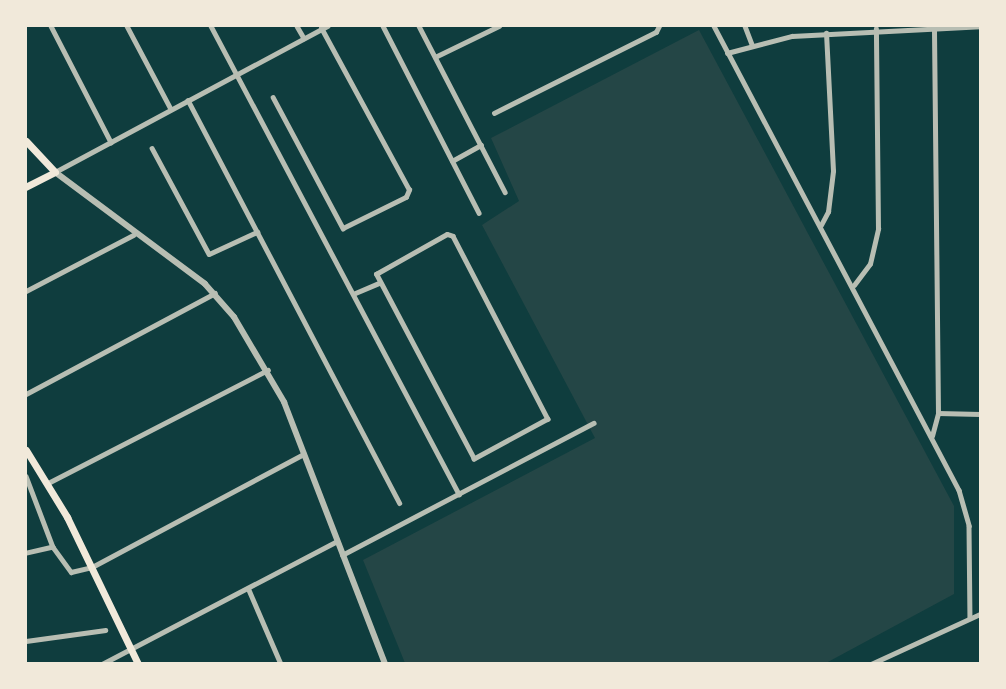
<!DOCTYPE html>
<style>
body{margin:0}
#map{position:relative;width:1006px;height:689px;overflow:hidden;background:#0f3d3e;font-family:"Work Sans",sans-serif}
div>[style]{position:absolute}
.green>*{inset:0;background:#244646}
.minor>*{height:4.5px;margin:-2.25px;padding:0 2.25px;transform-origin:2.25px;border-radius:2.25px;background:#b8beb3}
.tertiary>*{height:6px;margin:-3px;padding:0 3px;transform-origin:3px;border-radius:3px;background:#b8beb3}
.secondary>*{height:7px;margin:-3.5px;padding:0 3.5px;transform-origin:3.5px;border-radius:3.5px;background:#f1e9da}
span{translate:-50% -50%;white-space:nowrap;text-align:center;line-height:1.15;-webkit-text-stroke:6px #f1e9da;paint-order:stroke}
.frame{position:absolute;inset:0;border:27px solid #f1e9da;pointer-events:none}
</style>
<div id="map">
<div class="green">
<div style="clip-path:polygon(699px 30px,954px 506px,954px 594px,826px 663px,405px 663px,363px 560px,595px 438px,482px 225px,519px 201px,491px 138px)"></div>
</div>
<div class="minor">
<div style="left:51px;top:26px;width:131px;rotate:62.7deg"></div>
<div style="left:127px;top:26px;width:94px;rotate:62.1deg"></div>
<div style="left:211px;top:26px;width:530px;rotate:62.08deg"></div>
<div style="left:297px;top:26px;width:14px;rotate:60deg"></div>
<div style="left:383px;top:26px;width:210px;rotate:62.8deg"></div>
<div style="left:419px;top:26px;width:187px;rotate:62.6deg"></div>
<div style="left:714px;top:26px;width:525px;rotate:62.17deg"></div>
<div style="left:959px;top:490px;width:37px;rotate:74deg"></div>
<div style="left:969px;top:526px;width:91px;rotate:89.4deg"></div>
<div style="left:745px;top:26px;width:19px;rotate:69deg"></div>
<div style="left:727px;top:53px;width:67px;rotate:-14.7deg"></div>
<div style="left:792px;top:36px;width:188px;rotate:-3deg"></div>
<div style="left:435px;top:57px;width:71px;rotate:-25.8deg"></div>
<div style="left:273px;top:97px;width:149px;rotate:61.9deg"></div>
<div style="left:343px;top:228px;width:70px;rotate:-26.2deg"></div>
<div style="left:406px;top:197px;width:8px;rotate:-67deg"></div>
<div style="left:409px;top:190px;width:184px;rotate:-118.5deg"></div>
<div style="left:188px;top:100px;width:455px;rotate:62.3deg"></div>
<div style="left:494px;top:113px;width:181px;rotate:-26.6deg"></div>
<div style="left:656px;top:32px;width:7px;rotate:-63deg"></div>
<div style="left:152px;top:148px;width:120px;rotate:61.7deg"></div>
<div style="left:209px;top:254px;width:53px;rotate:-24.6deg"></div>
<div style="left:452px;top:161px;width:33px;rotate:-29deg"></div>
<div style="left:55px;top:172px;width:309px;rotate:-28.2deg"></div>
<div style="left:821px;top:225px;width:15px;rotate:-62deg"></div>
<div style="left:828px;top:212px;width:41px;rotate:-83deg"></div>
<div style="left:833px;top:171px;width:138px;rotate:-92.9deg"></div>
<div style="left:447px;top:234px;width:6px;rotate:18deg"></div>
<div style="left:453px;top:236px;width:206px;rotate:62.6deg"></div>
<div style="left:548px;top:419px;width:84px;rotate:151.6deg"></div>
<div style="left:474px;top:459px;width:209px;rotate:-117.9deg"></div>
<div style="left:376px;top:274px;width:81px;rotate:-29.4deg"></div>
<div style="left:854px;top:285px;width:26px;rotate:-53deg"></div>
<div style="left:870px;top:264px;width:36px;rotate:-77deg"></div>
<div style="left:878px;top:229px;width:200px;rotate:-90.6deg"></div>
<div style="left:26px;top:291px;width:121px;rotate:-27.6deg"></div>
<div style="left:353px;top:294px;width:28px;rotate:-23deg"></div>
<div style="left:26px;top:394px;width:214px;rotate:-28.1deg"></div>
<div style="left:938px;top:413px;width:42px;rotate:1.4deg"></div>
<div style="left:932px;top:436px;width:24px;rotate:-75deg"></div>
<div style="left:938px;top:413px;width:386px;rotate:-90.6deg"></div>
<div style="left:26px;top:476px;width:76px;rotate:69.2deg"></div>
<div style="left:53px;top:547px;width:28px;rotate:167deg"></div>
<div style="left:48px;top:483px;width:247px;rotate:-27.2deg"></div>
<div style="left:53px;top:547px;width:31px;rotate:54deg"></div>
<div style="left:71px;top:572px;width:22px;rotate:-13deg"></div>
<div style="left:92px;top:567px;width:240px;rotate:-28.1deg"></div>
<div style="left:342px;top:555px;width:284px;rotate:-27.7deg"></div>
<div style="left:249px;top:590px;width:81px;rotate:66.6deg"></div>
<div style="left:26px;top:641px;width:80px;rotate:-7.9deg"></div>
<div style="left:102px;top:664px;width:265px;rotate:-27.6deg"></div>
<div style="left:871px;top:664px;width:120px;rotate:-24.6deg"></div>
</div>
<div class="tertiary">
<div style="left:55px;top:172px;width:187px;rotate:36.7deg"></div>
<div style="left:205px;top:284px;width:44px;rotate:48.7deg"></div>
<div style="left:234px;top:317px;width:99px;rotate:59.5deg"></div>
<div style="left:284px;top:402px;width:281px;rotate:68.9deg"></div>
</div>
<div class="secondary">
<div style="left:26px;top:141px;width:42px;rotate:46.9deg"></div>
<div style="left:55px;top:172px;width:33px;rotate:153deg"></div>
<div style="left:26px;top:450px;width:79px;rotate:58.5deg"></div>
<div style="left:67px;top:517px;width:163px;rotate:64.2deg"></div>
</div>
<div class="frame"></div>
</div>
